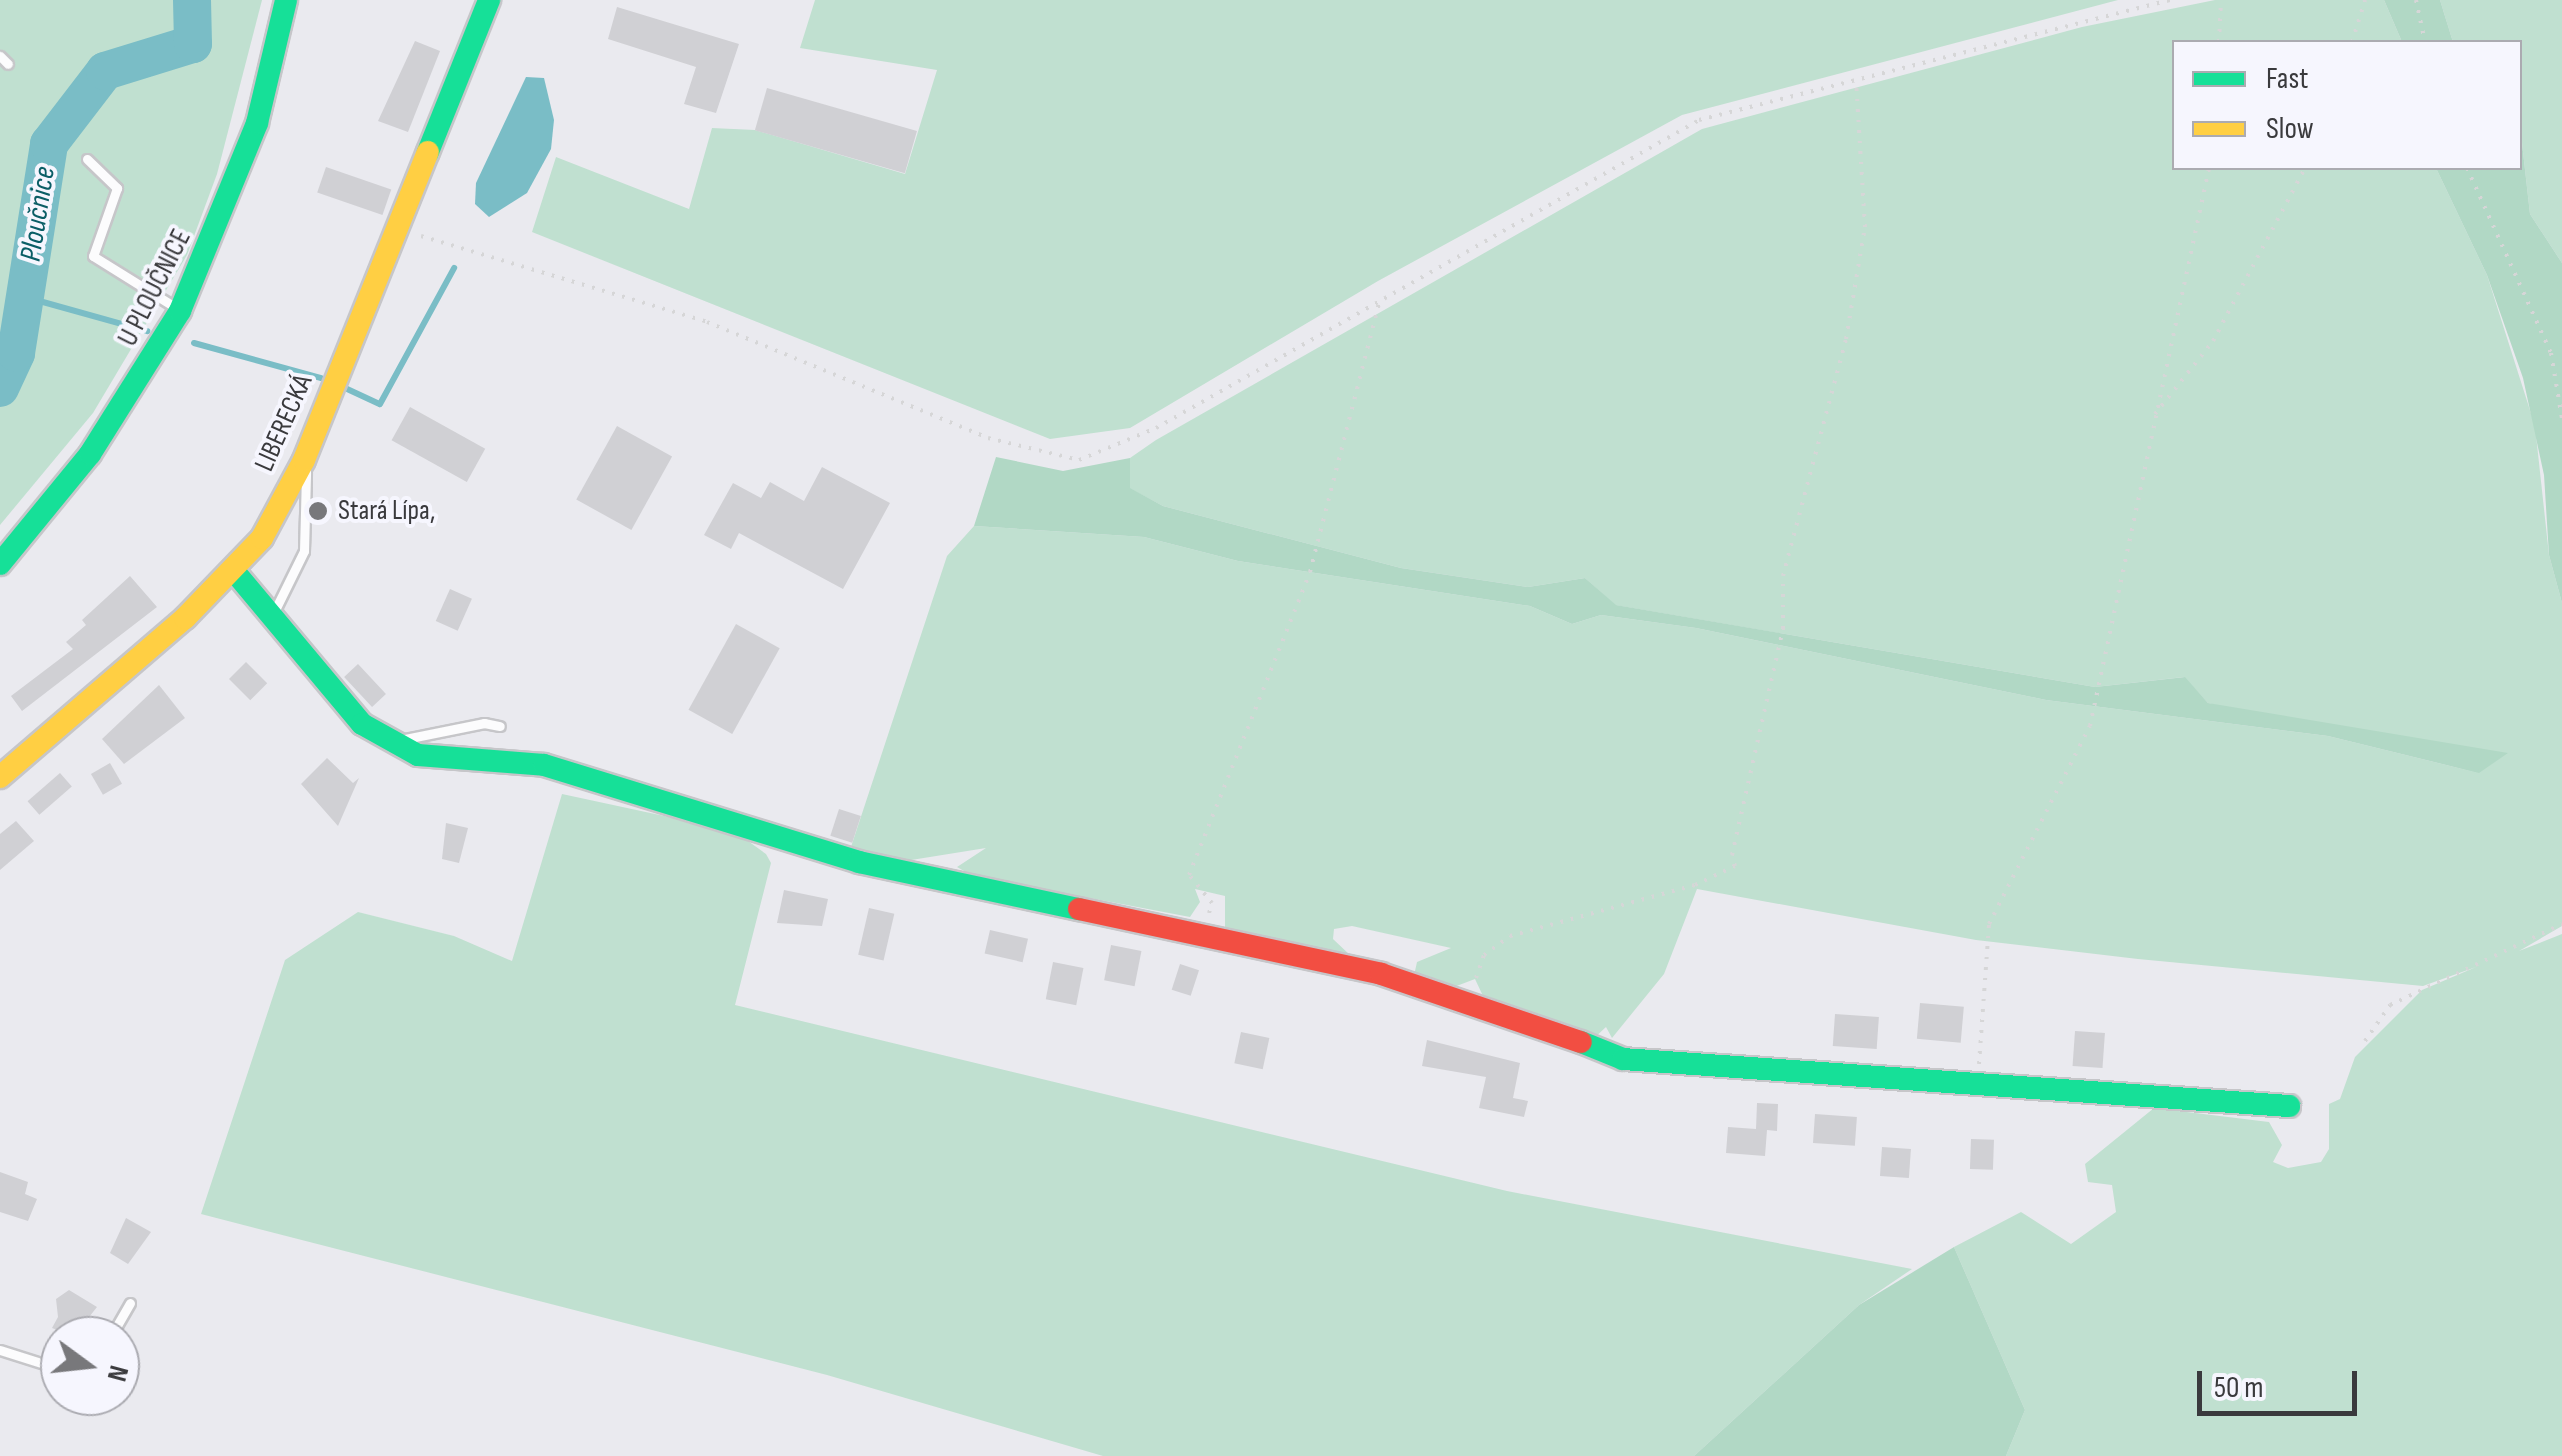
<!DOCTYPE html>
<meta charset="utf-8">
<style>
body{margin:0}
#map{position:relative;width:2562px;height:1456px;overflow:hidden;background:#eaeaef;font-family:"Sofia Sans Condensed",sans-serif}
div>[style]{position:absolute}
.green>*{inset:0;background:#c0e0d0}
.forest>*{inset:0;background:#b1d8c5}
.water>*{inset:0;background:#7abdc6}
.stream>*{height:6px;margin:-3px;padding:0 3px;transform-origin:3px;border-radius:3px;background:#7abdc6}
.river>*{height:38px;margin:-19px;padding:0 19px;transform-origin:19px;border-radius:19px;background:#7abdc6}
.building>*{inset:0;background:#d0d0d4;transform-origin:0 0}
.path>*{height:4px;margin-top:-2px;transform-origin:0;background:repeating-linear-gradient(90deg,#d6d6d7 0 2.5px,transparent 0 10.5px)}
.roads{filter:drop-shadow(2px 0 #c6c6c9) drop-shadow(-2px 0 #c6c6c9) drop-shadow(0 2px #c6c6c9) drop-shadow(0 -2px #c6c6c9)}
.lane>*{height:9px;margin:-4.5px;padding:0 4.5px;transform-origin:4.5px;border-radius:4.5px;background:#fcfcfd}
.fast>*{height:22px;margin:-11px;padding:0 11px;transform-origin:11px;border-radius:11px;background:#16e098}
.slow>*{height:22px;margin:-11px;padding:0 11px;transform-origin:11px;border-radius:11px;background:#ffcf43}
.jam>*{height:22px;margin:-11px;padding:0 11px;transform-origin:11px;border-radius:11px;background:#f24e42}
.dots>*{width:28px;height:28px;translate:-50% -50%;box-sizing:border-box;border:5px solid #f6f6fe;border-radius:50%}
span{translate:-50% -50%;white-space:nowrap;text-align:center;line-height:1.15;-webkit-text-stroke:8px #f6f6fe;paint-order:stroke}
.street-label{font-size:28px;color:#3a3a3d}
.poi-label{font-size:28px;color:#3a3a3d}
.left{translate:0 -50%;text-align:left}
.water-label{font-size:30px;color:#0b5e66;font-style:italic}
.legend{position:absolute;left:2172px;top:40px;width:350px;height:130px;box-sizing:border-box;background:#f6f6fe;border:2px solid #ababb1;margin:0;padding:12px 18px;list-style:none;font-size:30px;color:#3a3a3d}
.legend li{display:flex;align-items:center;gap:20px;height:50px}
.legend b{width:50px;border:2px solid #ababb1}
.north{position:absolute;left:40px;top:1316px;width:100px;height:100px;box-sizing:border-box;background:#f6f6fe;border:2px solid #ababb1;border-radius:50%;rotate:105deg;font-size:28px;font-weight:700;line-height:40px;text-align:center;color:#3a3a3d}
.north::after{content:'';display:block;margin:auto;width:35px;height:45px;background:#78787b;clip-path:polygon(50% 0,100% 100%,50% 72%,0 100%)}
.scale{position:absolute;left:2197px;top:1371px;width:160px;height:45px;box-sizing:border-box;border:5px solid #3a3a3d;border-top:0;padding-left:12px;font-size:30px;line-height:35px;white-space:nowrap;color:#3a3a3d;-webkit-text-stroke:8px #f6f6fe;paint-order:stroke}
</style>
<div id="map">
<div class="green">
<div style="clip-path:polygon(0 0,262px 0,217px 174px,187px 255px,93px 413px,0 525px)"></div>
<div style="clip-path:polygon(815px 0,2118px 0,1682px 115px,1378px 281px,1130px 428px,1050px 439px,532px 232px,556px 157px,689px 209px,712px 128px,755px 130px,905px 174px,937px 70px,800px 48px)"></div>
<div style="clip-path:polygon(2215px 0,2384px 0,2402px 42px,2174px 42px,2174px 168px,2436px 168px,2487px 275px,2535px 426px,2549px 555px,2562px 603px,2562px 926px,2519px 951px,2562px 934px,2562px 1456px,2006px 1456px,2025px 1410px,1954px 1247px,2021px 1212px,2071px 1244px,2116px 1212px,2112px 1185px,2088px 1182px,2085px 1164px,2154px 1108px,2269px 1122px,2282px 1145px,2273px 1162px,2288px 1168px,2321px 1162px,2329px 1149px,2329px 1104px,2340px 1099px,2355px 1057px,2422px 990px,2476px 967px,2423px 986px,2138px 959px,1976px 940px,1697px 889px,1664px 974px,1612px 1038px,1606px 1027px,1591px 1041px,1483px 996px,1475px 979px,1446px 990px,1413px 980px,1417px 962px,1451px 948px,1352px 926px,1334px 929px,1333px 939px,1351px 956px,1225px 928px,1225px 896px,1195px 889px,1200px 902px,1190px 917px,973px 876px,957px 867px,986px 848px,905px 861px,849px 853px,947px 556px,974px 526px,1144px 537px,1238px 561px,1530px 606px,1572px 624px,1601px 615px,1696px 628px,2046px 700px,2328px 736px,2479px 773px,2208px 703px,2184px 677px,2095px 687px,1615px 605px,1585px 578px,1528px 587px,1401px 568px,1163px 506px,1129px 488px,1130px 458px,1156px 440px,1702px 129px,2082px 27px)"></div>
<div style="clip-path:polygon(2440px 0,2562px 0,2562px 263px,2530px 214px,2520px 125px,2520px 42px,2453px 42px)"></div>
<div style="clip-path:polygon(562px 794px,734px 831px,766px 854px,771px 863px,735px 1005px,1507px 1191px,1912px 1269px,1859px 1305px,1694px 1456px,1103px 1456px,827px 1375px,201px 1214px,285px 960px,358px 912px,454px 936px,512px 961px)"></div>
</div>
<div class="forest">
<div style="clip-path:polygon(2384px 0,2440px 0,2453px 42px,2402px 42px)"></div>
<div style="clip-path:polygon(2520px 125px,2530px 214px,2562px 263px,2562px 603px,2549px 555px,2544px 475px,2523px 378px,2487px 275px,2436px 168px,2520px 168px)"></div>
<div style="clip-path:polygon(996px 457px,1063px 471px,1130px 458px,1130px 488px,1163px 506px,1401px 568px,1528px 587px,1585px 578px,1616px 605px,2095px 687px,2185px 677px,2208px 703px,2508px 753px,2479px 773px,2328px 736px,2046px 700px,1696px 628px,1601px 615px,1572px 624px,1530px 606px,1238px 561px,1144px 537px,974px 526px)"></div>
<div style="clip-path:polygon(1954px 1247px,2025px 1410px,2006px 1456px,1694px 1456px,1859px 1305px)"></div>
</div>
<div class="water">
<div style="clip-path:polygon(526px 77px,544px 78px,554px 120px,551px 149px,527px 193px,489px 217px,475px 204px,476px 183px)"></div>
</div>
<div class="stream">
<div style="left:25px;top:297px;width:127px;rotate:15.6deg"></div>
<div style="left:194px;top:343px;width:132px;rotate:15.4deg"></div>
<div style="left:345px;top:388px;width:38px;rotate:25deg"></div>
<div style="left:380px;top:404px;width:155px;rotate:-61.4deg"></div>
</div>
<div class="river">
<div style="left:0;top:388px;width:38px;rotate:-65deg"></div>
<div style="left:16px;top:353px;width:212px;rotate:-81deg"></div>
<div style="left:49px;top:144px;width:92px;rotate:-52.5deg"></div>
<div style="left:105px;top:71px;width:92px;rotate:-17.1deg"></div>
<div style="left:193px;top:44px;width:44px;rotate:-91.3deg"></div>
</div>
<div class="building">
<div style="clip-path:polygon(617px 7px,739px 44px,716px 113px,684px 104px,696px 67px,608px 39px)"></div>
<div style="clip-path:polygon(415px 41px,440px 51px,408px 132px,378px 121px)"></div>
<div style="left:767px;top:88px;width:156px;height:44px;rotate:16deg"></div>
<div style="left:326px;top:167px;width:69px;height:27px;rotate:19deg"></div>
<div style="left:410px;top:407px;width:86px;height:38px;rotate:29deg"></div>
<div style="left:617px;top:426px;width:63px;height:84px;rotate:29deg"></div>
<div style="clip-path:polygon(822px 467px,890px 503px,843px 589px,739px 533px,731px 549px,704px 535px,733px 483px,761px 498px,770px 482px,804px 501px)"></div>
<div style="clip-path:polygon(130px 576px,157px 607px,22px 711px,11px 696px,73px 649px,66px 642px,86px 625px,82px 620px)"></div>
<div style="left:450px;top:589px;width:24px;height:35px;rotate:24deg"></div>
<div style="left:736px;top:624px;width:50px;height:98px;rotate:29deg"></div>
<div style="left:246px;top:662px;width:30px;height:24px;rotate:45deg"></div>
<div style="left:358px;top:664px;width:41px;height:19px;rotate:47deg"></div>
<div style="clip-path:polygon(159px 685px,185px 718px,124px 764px,102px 739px)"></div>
<div style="clip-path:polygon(327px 758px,353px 783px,359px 778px,338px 826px,301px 784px)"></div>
<div style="left:110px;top:763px;width:24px;height:22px;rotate:60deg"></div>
<div style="left:60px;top:773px;width:18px;height:43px;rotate:49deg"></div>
<div style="left:839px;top:809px;width:23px;height:28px;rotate:18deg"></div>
<div style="clip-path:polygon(16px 821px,34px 841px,0 870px,0 834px)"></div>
<div style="clip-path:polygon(446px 823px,468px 828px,459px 863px,442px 859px)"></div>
<div style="clip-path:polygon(784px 890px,828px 899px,822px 926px,777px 923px)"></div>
<div style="left:869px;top:908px;width:26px;height:48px;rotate:13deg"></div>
<div style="left:990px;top:930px;width:39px;height:24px;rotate:13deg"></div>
<div style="left:1111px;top:945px;width:31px;height:36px;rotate:11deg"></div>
<div style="left:1053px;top:962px;width:31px;height:38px;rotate:11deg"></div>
<div style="left:1180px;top:964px;width:20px;height:27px;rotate:18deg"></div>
<div style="left:1920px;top:1003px;width:44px;height:36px;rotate:5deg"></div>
<div style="left:1835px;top:1014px;width:44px;height:32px;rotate:4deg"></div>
<div style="left:2075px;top:1031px;width:30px;height:35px;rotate:4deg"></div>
<div style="left:1241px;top:1032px;width:29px;height:32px;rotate:12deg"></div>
<div style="clip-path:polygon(1427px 1040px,1520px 1063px,1513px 1098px,1528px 1101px,1524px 1117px,1479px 1108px,1486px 1077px,1422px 1066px)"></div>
<div style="clip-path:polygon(1757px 1103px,1778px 1104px,1777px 1131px,1767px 1130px,1765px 1156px,1726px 1153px,1728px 1127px,1756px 1129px)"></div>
<div style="left:1815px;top:1114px;width:42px;height:29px;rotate:4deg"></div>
<div style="left:1971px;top:1139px;width:23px;height:30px;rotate:2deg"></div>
<div style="left:1882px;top:1147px;width:29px;height:29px;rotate:4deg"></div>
<div style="clip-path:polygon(0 1172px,28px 1182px,25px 1194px,37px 1199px,28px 1221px,0 1212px)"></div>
<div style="clip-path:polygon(126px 1218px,151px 1232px,128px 1264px,110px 1253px)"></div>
<div style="clip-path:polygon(69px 1290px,97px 1307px,74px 1336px,52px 1328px,58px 1317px,56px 1299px)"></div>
</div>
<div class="path">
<div style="left:2416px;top:0;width:43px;rotate:77.9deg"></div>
<div style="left:2219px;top:42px;width:42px;rotate:-87.3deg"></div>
<div style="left:2352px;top:42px;width:44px;rotate:-72.8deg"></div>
<div style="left:2467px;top:168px;width:203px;rotate:65.6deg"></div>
<div style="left:2551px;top:353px;width:67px;rotate:80.5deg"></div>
<div style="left:421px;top:236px;width:299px;rotate:16.7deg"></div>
<div style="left:707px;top:322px;width:304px;rotate:22.4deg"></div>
<div style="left:988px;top:438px;width:94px;rotate:13.6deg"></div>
<div style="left:1079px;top:460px;width:83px;rotate:-22.6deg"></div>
<div style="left:1156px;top:428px;width:624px;rotate:-29.56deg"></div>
<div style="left:1699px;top:120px;width:486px;rotate:-14.3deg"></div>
<div style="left:2155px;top:414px;width:93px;rotate:-51.5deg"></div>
<div style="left:2213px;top:341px;width:196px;rotate:-62deg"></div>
<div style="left:1209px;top:913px;width:10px;rotate:-73deg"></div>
<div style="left:1212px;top:903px;width:36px;rotate:-129deg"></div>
<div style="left:1189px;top:875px;width:326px;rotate:-68.2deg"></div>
<div style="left:1310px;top:572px;width:277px;rotate:-75.6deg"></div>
<div style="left:1476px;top:978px;width:24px;rotate:-71deg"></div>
<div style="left:1484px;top:955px;width:32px;rotate:-36deg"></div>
<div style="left:1510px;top:936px;width:192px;rotate:-15.4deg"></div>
<div style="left:1695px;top:885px;width:44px;rotate:-25.4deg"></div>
<div style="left:1735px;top:866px;width:11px;rotate:-105deg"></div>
<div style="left:1732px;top:855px;width:233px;rotate:-77.3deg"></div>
<div style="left:1783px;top:628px;width:52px;rotate:-90deg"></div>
<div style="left:1783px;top:576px;width:245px;rotate:-75.1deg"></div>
<div style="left:1846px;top:339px;width:114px;rotate:-80.4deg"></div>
<div style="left:1865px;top:227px;width:147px;rotate:-93.5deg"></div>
<div style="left:2365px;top:1041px;width:44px;rotate:-55.2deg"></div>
<div style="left:2390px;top:1005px;width:190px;rotate:-25.2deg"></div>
<div style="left:1979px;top:1064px;width:140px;rotate:-85.9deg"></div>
<div style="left:1989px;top:924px;width:222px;rotate:-63deg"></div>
<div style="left:2090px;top:726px;width:571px;rotate:-77.96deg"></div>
</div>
<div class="roads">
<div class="lane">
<div style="left:0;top:56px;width:11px;rotate:45deg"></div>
<div style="left:87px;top:159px;width:42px;rotate:44deg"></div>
<div style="left:117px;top:188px;width:72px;rotate:109.4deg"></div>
<div style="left:93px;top:256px;width:100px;rotate:31.9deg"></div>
<div style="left:273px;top:614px;width:70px;rotate:-63.8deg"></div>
<div style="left:304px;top:551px;width:79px;rotate:-88.5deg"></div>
<div style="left:405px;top:739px;width:81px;rotate:-11.4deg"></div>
<div style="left:484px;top:723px;width:16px;rotate:11deg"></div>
<div style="left:111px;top:1336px;width:38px;rotate:-60deg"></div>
<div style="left:0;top:1350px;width:63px;rotate:17.6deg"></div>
</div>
<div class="fast">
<div style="left:428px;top:152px;width:164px;rotate:-68.1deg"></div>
<div style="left:0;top:564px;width:142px;rotate:-50.7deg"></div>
<div style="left:90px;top:454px;width:169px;rotate:-57.8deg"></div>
<div style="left:180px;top:311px;width:203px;rotate:-67.7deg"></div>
<div style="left:257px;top:123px;width:126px;rotate:-76.7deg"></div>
<div style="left:234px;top:571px;width:199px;rotate:50.1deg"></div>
<div style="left:362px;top:724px;width:64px;rotate:29deg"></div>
<div style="left:418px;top:755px;width:126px;rotate:4.5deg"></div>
<div style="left:544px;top:765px;width:330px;rotate:17.1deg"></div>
<div style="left:859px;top:862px;width:225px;rotate:12.1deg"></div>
<div style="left:1581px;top:1042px;width:45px;rotate:22deg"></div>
<div style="left:1623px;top:1059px;width:668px;rotate:4.04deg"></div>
</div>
<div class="slow">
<div style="left:0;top:777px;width:244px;rotate:-40.7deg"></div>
<div style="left:185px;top:618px;width:111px;rotate:-46.1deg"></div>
<div style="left:262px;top:538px;width:89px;rotate:-61.7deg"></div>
<div style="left:304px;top:460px;width:332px;rotate:-68.1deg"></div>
</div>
<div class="jam">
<div style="left:1079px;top:909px;width:309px;rotate:12.1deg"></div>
<div style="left:1381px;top:974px;width:211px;rotate:18.8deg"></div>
</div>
</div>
<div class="dots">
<div style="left:318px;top:511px;background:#78787b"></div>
</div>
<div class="street-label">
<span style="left:155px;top:288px;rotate:-63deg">U PLOUČNICE</span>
<span style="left:284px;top:423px;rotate:-66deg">LIBERECKÁ</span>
</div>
<div class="poi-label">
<span class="left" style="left:338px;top:511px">Stará Lípa,</span>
</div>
<div class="water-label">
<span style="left:38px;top:214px;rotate:-81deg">Ploučnice</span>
</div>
<ul class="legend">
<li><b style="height:12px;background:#16e098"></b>Fast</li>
<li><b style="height:12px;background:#ffcf43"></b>Slow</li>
</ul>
<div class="north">N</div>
<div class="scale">50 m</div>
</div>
